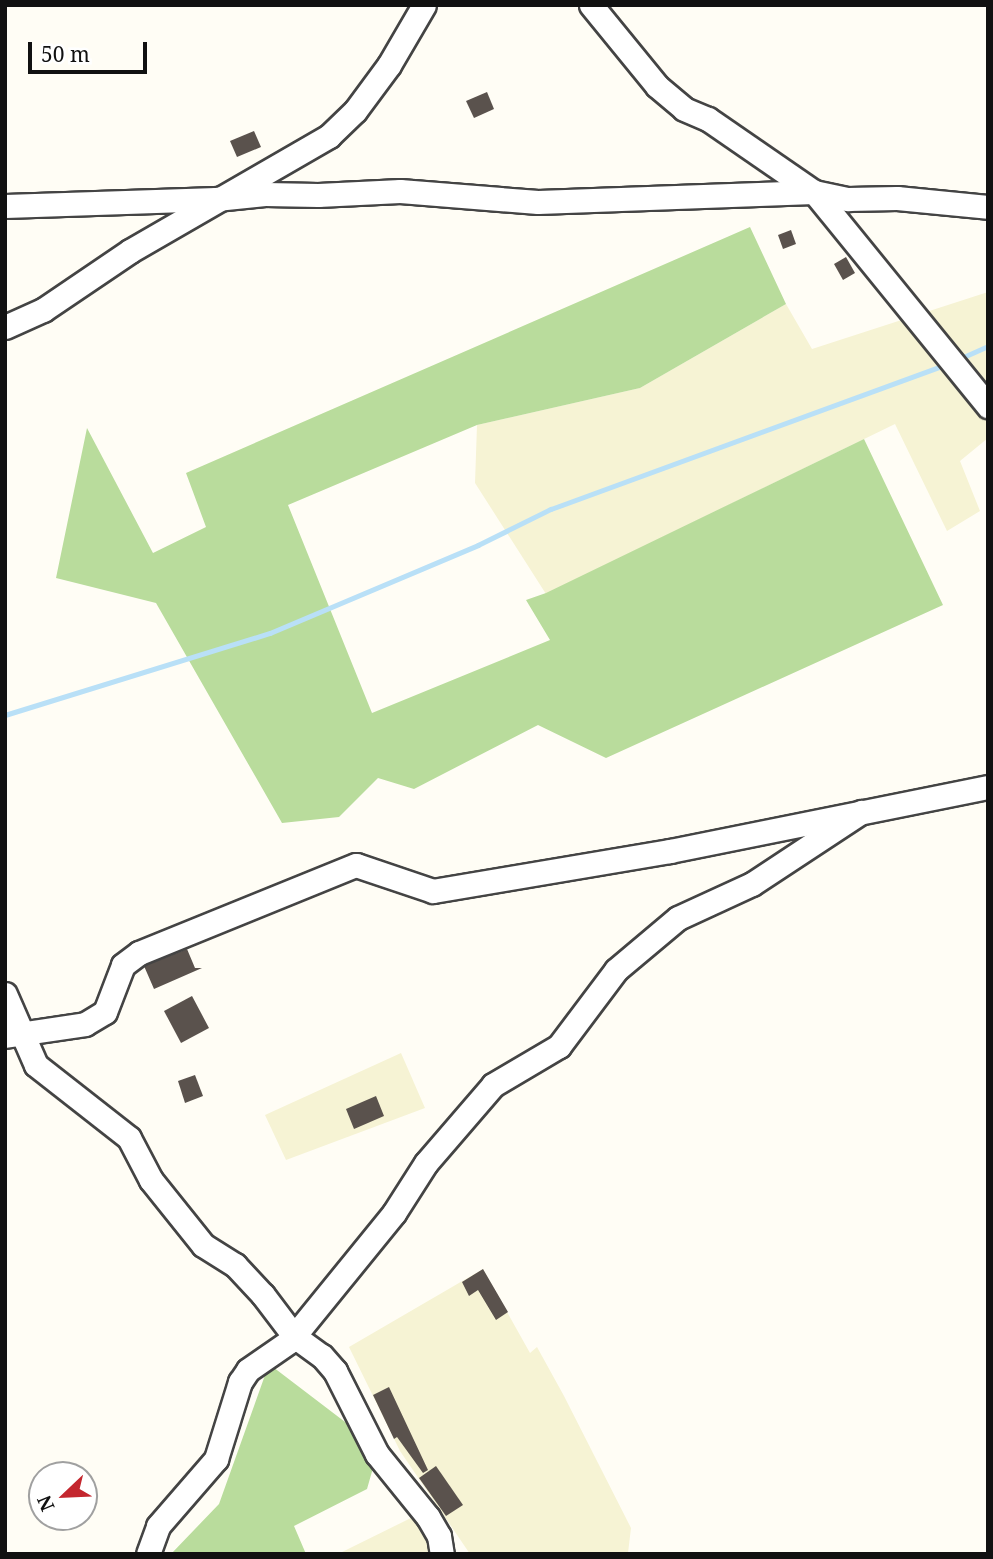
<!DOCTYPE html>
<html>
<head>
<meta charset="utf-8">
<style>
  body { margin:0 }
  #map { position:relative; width:993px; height:1559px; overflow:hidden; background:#fffdf5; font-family:"Noto Serif",serif }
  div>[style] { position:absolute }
  .farmland>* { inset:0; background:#f6f3d4 }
  .forest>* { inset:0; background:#b9dc9c }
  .stream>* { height:4.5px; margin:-2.25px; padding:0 2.25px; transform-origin:2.25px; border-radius:2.25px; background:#b9e0f7 }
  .building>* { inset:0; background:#5a524d }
  .roads { filter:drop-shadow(2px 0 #444) drop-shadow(-2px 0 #444) drop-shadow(0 2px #444) drop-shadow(0 -2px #444) }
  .minor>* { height:23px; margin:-11.5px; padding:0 11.5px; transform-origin:11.5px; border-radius:11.5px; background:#fff }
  span { translate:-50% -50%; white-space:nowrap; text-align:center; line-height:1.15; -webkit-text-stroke:7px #fff; paint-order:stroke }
  .frame { position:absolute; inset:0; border:7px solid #111; pointer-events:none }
  .north { position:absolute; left:28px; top:1461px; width:70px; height:70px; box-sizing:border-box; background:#fff; border:2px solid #a0a0a0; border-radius:50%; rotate:247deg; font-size:19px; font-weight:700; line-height:28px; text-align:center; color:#111 }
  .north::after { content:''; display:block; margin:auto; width:24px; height:32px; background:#c4262e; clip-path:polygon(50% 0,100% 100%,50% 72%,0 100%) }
  .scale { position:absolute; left:28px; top:42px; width:119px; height:32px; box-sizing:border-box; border:4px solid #111; border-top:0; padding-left:9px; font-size:21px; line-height:24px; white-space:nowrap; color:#111; -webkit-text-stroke:5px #fff; paint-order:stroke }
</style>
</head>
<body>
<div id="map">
  <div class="farmland">
    <div style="clip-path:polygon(988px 292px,988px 438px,960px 461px,980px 511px,947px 531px,895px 424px,546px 594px,475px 483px,477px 425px,640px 388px,786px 304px,812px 349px)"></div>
    <div style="clip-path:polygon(401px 1053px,425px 1108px,286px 1160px,265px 1115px)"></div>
    <div style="clip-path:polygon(483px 1269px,530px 1353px,537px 1347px,564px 1396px,631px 1528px,628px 1553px,470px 1554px,400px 1451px,349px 1347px)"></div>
    <div style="clip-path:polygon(417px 1515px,432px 1554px,338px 1554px)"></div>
  </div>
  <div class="forest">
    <div style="clip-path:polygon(750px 227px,786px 304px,640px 388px,477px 425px,288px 505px,372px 713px,550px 640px,526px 600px,546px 593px,864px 439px,943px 605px,606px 758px,538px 725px,414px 789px,378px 778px,339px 817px,282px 823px,156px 603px,56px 578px,87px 428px,153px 553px,206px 527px,186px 473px)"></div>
    <div style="clip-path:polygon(269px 1364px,370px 1441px,377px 1454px,367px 1489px,294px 1526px,306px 1554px,171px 1554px,219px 1504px)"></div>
  </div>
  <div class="stream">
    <div style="left:959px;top:359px;width:32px;rotate:-24deg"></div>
    <div style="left:5px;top:715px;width:277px;rotate:-17.2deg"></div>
    <div style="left:270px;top:633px;width:226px;rotate:-22.9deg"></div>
    <div style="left:478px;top:545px;width:81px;rotate:-26.3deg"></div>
    <div style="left:551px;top:509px;width:419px;rotate:-20.1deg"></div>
  </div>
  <div class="building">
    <div style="clip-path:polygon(487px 92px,494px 109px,474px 118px,466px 101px)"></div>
    <div style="clip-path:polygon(254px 131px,261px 147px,237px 157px,230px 141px)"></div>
    <div style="clip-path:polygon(791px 230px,796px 244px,783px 249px,778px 235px)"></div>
    <div style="clip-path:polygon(846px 257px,855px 273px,843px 280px,834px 264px)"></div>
    <div style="clip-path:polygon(187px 949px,195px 968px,202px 968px,154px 989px,144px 966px)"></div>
    <div style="clip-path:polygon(192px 996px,209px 1028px,181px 1043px,164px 1011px)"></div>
    <div style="clip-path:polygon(195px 1075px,203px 1096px,185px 1103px,178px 1081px)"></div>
    <div style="clip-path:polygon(376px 1096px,384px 1116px,354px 1129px,346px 1109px)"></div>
    <div style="clip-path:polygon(483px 1269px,508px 1312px,496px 1320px,478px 1290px,469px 1296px,462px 1282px)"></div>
    <div style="clip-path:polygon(389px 1387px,428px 1470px,423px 1473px,397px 1437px,394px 1439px,373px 1395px)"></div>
    <div style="clip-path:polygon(436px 1466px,463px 1505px,446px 1516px,419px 1478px)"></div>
  </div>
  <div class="roads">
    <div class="minor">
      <div style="left:591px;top:5px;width:104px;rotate:50.8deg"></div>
      <div style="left:657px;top:86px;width:35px;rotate:40deg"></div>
      <div style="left:684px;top:109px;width:26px;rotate:23deg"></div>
      <div style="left:708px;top:119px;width:129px;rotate:34.6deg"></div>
      <div style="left:814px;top:192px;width:276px;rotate:50.9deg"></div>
      <div style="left:5px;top:206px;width:211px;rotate:-1.9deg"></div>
      <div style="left:216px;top:199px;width:49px;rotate:-5.8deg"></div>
      <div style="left:265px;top:194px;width:53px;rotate:1.1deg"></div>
      <div style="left:318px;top:195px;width:82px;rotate:-2.8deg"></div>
      <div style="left:400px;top:191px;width:138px;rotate:4.6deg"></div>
      <div style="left:538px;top:202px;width:276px;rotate:-2.1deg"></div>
      <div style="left:814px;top:192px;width:35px;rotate:12deg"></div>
      <div style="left:848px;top:199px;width:49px;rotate:-1.2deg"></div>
      <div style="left:897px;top:198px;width:91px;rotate:5.6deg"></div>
      <div style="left:5px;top:327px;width:42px;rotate:-24.1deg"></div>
      <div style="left:43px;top:310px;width:105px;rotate:-34.1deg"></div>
      <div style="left:130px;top:251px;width:230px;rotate:-30deg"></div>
      <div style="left:329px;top:136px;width:36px;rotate:-44deg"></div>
      <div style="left:355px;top:111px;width:57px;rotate:-53.5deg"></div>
      <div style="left:389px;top:65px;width:69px;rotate:-59.7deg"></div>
      <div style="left:5px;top:994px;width:77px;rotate:66.4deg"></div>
      <div style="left:36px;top:1065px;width:118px;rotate:38.1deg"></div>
      <div style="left:129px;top:1138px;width:47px;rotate:62.4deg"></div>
      <div style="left:151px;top:1180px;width:83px;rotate:51.3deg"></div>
      <div style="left:203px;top:1245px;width:38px;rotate:32deg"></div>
      <div style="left:235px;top:1265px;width:41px;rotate:47deg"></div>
      <div style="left:263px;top:1295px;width:51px;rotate:52.9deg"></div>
      <div style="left:294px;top:1336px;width:34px;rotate:36deg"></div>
      <div style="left:322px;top:1356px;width:20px;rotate:49deg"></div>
      <div style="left:335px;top:1371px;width:93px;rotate:63.2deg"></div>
      <div style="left:377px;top:1454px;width:81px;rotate:51deg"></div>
      <div style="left:428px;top:1517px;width:22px;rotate:60deg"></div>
      <div style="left:439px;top:1536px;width:18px;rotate:81deg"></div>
      <div style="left:5px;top:1036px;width:81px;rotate:-8.5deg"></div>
      <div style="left:85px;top:1024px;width:23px;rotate:-31deg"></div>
      <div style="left:105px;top:1012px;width:50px;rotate:-69deg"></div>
      <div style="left:123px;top:965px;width:20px;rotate:-37deg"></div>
      <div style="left:139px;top:953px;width:234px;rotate:-22.1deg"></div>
      <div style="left:356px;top:865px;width:81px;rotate:18.7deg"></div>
      <div style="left:433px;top:891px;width:240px;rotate:-9.6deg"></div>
      <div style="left:670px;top:851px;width:324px;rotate:-11.4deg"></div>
      <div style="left:148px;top:1554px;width:30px;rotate:-70deg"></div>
      <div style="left:158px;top:1526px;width:89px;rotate:-49.1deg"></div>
      <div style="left:216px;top:1459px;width:81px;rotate:-72.7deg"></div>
      <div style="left:240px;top:1382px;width:14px;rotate:-56deg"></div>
      <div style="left:248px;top:1370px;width:51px;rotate:-34.6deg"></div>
      <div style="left:290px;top:1341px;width:165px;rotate:-50.9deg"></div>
      <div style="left:394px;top:1213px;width:59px;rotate:-57.4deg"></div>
      <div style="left:426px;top:1163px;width:103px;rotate:-49.3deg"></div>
      <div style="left:493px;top:1085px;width:77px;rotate:-30.6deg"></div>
      <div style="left:559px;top:1046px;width:95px;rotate:-53.1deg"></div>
      <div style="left:616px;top:970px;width:81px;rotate:-40deg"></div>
      <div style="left:678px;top:918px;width:81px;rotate:-24.7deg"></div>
      <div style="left:752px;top:884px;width:131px;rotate:-33.4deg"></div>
    </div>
  </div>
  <div class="frame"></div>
  <div class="north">N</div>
  <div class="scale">50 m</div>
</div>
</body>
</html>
